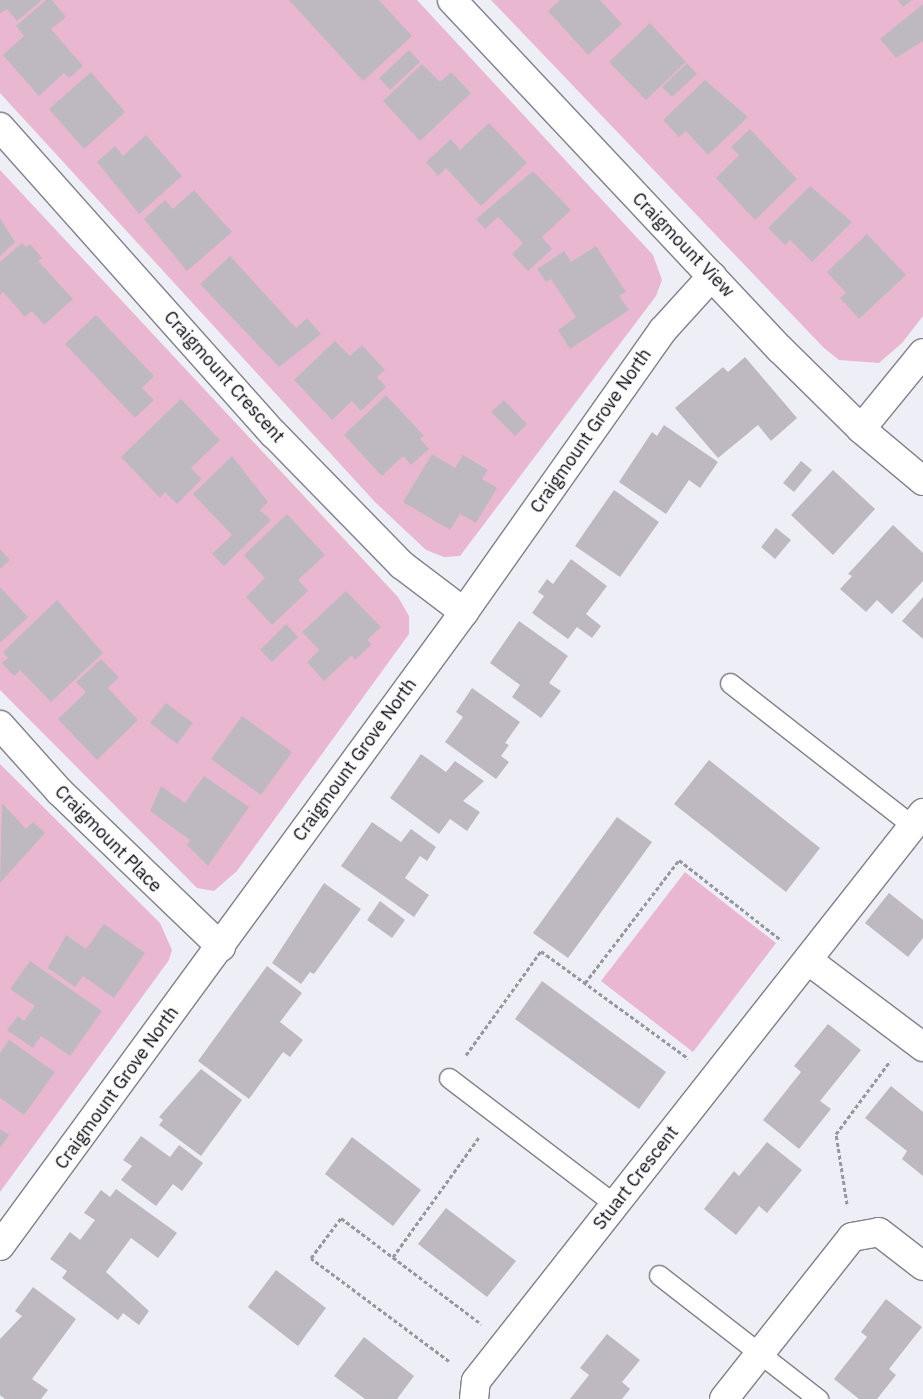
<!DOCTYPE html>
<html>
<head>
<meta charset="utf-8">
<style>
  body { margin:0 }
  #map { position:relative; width:923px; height:1399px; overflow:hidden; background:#eeeef7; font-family:"IBM Plex Sans",sans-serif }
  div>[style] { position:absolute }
  .green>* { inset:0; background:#eab7d1 }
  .building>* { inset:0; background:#beb9c0 }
  .path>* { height:3px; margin-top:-1.5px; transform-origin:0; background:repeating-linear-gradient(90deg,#97979e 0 4px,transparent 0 6.5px) }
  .roads { filter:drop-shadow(1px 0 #818189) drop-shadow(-1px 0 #818189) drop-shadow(0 1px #818189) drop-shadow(0 -1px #818189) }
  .lane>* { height:19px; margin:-9.5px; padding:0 9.5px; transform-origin:9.5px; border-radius:9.5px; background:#fff }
  .street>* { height:28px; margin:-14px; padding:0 14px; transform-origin:14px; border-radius:14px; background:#fff }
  span { translate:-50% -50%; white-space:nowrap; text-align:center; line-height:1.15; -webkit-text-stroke:4px #fcfcfe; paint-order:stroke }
  .street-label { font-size:18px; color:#0b0b0e }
</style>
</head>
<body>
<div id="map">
  <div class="green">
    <div style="clip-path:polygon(0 0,417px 0,653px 255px,662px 280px,656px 296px,460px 556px,444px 557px,426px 550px,375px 502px,0 93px)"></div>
    <div style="clip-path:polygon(491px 0,923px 0,923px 316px,902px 343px,879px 363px,839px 360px,824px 348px)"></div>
    <div style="clip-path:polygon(0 170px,398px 597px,409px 616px,409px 634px,237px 871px,214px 891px,197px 888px,0 690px)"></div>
    <div style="clip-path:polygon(0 764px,160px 923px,172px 950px,169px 960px,0 1192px)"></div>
    <div style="clip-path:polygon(685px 872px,776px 943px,693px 1052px,601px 981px)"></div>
  </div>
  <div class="building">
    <div style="clip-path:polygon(0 0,42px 0,17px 21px,7px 9px,0 14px)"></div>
    <div style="clip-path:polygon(46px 0,52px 0,66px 17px,51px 29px,83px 66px,69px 78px,64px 73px,39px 96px,3px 55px,24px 36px,16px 26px)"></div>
    <div style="clip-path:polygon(289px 0,379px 0,412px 36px,363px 81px)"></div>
    <div style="clip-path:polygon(560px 0,600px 0,622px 24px,588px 55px,548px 11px)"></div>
    <div style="clip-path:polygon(898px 0,912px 0,903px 7px)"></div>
    <div style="clip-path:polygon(923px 4px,923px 41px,896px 58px,880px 39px)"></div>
    <div style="clip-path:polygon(650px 23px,686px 62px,646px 100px,609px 62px)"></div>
    <div style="clip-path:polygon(409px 50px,420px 62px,390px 90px,379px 78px)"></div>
    <div style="clip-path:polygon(687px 63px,697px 74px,672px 97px,662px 87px)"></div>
    <div style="clip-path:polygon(422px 64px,440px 82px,451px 72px,471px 93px,420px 141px,383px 101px)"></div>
    <div style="clip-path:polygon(91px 72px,125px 112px,84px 149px,49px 109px)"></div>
    <div style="clip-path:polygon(705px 80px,748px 117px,708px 155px,686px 131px,679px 137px,663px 120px)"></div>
    <div style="clip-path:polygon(489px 123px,527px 163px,481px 206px,446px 168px,438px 176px,426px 162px,451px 139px,460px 150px)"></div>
    <div style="clip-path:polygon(750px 129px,797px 179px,755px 220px,716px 178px,739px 155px,731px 147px)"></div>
    <div style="clip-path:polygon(146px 135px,182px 176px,139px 214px,97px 162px,115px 146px,123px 156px)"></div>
    <div style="clip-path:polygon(533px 171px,571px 210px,542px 237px,552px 249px,528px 271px,512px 254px,523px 243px,498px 217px,485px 229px,476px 219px)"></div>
    <div style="clip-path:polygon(810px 186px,852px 222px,812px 262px,790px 240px,785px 245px,768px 228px)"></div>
    <div style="clip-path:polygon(194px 190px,232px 232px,187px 271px,144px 219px,165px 200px,173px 209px)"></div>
    <div style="clip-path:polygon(0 218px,15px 242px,0 256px)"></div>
    <div style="clip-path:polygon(867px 234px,906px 275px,859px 319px,840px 298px,846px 293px,827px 272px)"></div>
    <div style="clip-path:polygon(22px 243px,26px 247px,30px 244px,42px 258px,38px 261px,73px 299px,44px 325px,32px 311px,25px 317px,3px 292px,0 295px,0 262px)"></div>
    <div style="clip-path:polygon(596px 246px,626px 292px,619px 296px,629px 310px,570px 349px,558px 330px,576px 317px,551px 279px,546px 282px,537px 269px,564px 251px,571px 262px)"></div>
    <div style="clip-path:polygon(230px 256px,296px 328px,307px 318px,321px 334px,279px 367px,200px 284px)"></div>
    <div style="clip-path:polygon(96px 315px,154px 376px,142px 388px,154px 400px,135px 418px,65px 344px)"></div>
    <div style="clip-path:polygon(335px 341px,350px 356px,362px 345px,385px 370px,377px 377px,386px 387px,361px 411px,352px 401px,332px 420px,294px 380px)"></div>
    <div style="clip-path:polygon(745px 357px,797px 418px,771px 441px,758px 425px,718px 458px,675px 408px,723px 367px,728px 372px)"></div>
    <div style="clip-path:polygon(386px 395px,424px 436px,420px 439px,429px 449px,411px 465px,403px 456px,382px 476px,344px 435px)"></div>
    <div style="clip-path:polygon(181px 399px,220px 440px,191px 468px,202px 479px,177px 504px,165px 492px,160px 498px,121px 457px)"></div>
    <div style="clip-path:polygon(504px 400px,527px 424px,515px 436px,491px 412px)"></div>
    <div style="clip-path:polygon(664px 425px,718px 462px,700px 488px,689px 480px,666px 514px,619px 482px,652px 432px,657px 436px)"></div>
    <div style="clip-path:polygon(432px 454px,455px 468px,463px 455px,488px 470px,482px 479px,497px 488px,476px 523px,460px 514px,450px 530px,403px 502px)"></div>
    <div style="clip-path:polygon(232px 456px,268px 502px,260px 510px,271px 520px,224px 566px,212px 554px,232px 535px,193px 494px)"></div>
    <div style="clip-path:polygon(801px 461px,812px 470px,794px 492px,783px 483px)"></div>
    <div style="clip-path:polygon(833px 470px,875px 509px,833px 555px,791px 515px)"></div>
    <div style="clip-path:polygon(614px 490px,659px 522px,620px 577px,575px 546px)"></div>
    <div style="clip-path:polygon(287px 514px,325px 555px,298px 580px,308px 591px,272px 625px,246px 597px,265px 578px,244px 555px)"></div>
    <div style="clip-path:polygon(893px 525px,923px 553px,923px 581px,892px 614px,877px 600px,866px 612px,840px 589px,852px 576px,848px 574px)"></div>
    <div style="clip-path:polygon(776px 528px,791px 540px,775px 559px,761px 547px)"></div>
    <div style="clip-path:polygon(0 549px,10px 560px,0 569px)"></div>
    <div style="clip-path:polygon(571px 559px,607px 586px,586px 614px,601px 626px,592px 638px,577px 627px,568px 639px,532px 613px,544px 596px,538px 592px,547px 579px,553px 584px)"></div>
    <div style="clip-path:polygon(0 587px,28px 617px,0 643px)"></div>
    <div style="clip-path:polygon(346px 591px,381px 627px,367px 640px,372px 644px,355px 660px,352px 655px,324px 681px,307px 662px,319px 650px,302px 632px)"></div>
    <div style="clip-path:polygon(923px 597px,923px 639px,902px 621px)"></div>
    <div style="clip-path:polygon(57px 600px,103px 653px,51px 702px,20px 670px,14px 676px,2px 663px,8px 658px,3px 652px)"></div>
    <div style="clip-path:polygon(519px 621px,568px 656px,549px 683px,561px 691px,541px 718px,512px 697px,520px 685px,490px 663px)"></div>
    <div style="clip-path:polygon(286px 624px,298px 637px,272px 662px,260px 650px)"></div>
    <div style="clip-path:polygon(101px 659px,119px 677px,108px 688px,138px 720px,97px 760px,58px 719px,86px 692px,76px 682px)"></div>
    <div style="clip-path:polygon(472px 688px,520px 722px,505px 743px,509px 745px,501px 756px,509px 762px,496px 779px,445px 742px,463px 717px,456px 712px)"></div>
    <div style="clip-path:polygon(166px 703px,193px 723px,177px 744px,150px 723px)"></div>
    <div style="clip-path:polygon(242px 716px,292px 752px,261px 795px,211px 759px)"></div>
    <div style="clip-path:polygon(421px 754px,446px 772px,455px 761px,484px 781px,463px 801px,480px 812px,467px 831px,450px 819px,439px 834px,390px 798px)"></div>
    <div style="clip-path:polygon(709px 760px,820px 848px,786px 892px,674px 804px)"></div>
    <div style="clip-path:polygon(204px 776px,249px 807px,208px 866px,187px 845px,190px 840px,150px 811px,161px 786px,185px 803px)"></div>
    <div style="clip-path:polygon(2px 803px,26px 829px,33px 822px,45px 833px,0 883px)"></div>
    <div style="clip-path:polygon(617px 817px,652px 842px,568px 958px,533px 933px)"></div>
    <div style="clip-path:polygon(372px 822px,401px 842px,411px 829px,436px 847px,427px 861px,420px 856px,405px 878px,429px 895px,414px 917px,341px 866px)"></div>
    <div style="clip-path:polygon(324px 883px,361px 909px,314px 974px,310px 972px,301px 984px,272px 963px)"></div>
    <div style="clip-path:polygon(889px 893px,923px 920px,923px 938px,908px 957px,865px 923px)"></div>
    <div style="clip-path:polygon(380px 901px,405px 920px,392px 938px,367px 920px)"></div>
    <div style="clip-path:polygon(104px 924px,145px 953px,114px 998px,83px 976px,75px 987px,48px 968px,66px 935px,86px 949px)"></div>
    <div style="clip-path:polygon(30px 961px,102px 1011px,70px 1056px,41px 1036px,33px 1048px,7px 1030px,18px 1016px,24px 1021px,35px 1006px,10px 989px)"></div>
    <div style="clip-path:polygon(267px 966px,302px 993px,280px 1022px,303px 1040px,290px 1057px,283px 1052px,249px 1099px,198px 1061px)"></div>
    <div style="clip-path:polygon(542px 981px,666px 1072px,639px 1109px,515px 1019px)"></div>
    <div style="clip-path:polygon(828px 1024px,861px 1050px,820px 1101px,831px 1109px,799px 1149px,763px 1120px,801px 1072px,794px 1066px)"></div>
    <div style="clip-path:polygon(9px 1040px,55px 1072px,24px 1115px,0 1098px,0 1053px)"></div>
    <div style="clip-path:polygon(201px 1069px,242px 1100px,201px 1156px,159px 1125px,163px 1120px,159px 1117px)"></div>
    <div style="clip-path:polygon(891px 1086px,923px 1112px,923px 1176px,902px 1159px,907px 1151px,865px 1118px)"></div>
    <div style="clip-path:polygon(0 1129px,9px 1135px,0 1148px)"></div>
    <div style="clip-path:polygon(141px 1136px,170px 1157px,179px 1145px,203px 1163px,182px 1191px,173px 1184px,156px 1206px,121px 1180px,132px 1166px,123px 1160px)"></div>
    <div style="clip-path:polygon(352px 1137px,421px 1190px,393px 1226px,325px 1174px)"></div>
    <div style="clip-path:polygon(767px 1142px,802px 1170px,767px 1213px,759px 1206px,736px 1235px,704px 1209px,734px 1171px,739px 1176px)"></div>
    <div style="clip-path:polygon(116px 1189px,177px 1233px,158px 1258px,131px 1238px,106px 1272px,149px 1311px,139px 1325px,123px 1313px,118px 1320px,62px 1278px,67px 1271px,50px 1259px,70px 1232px,80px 1240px,95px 1220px,84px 1213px,101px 1190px,110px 1197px)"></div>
    <div style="clip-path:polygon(446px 1208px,516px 1261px,487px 1297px,418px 1244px)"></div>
    <div style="clip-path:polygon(276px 1270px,326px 1308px,298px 1346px,248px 1307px)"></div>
    <div style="clip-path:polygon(33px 1287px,76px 1319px,32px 1379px,48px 1390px,41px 1399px,5px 1399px,0 1395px,0 1339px,22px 1316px,15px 1311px)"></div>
    <div style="clip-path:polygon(886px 1299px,922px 1327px,889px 1369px,896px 1375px,877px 1399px,859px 1399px,834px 1379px,867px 1337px,861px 1332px)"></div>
    <div style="clip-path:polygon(607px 1334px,640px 1360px,622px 1382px,630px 1389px,622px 1399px,570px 1399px,589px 1375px,580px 1368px)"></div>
    <div style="clip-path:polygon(364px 1337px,414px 1376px,397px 1399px,365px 1399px,334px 1376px)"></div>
  </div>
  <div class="path">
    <div style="left:585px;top:983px;width:155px;rotate:-52.6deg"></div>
    <div style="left:679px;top:860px;width:130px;rotate:38.1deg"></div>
    <div style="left:466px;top:1055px;width:128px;rotate:-54.2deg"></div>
    <div style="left:541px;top:951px;width:182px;rotate:36.1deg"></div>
    <div style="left:847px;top:1204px;width:71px;rotate:-98.9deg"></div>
    <div style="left:836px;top:1134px;width:91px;rotate:-53.5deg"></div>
    <div style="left:393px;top:1257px;width:149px;rotate:-54.3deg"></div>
    <div style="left:449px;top:1361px;width:172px;rotate:-143.3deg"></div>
    <div style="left:311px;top:1258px;width:50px;rotate:-53.1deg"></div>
    <div style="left:341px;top:1218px;width:176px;rotate:37.1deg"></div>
  </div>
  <div class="roads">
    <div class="lane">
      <div style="left:730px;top:683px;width:232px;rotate:38deg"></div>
      <div style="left:449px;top:1078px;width:210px;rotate:37.3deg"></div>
      <div style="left:659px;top:1275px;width:202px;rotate:37.9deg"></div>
    </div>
    <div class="street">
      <div style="left:452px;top:0;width:479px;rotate:46.8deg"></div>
      <div style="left:780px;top:349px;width:114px;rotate:44.6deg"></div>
      <div style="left:861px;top:429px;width:81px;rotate:40deg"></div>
      <div style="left:0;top:127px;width:411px;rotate:48.3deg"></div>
      <div style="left:274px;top:434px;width:183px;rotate:45.7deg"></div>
      <div style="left:402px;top:565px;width:78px;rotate:37.2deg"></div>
      <div style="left:861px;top:429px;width:98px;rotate:-50.8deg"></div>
      <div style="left:0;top:725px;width:89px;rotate:48.2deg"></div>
      <div style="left:59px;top:791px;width:225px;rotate:43.9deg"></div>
      <div style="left:809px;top:961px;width:143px;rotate:37deg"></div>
      <div style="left:0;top:1246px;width:786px;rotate:-53.8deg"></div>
      <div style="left:464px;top:612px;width:345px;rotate:-54.8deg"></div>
      <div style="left:663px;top:330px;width:73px;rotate:-47.8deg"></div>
      <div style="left:474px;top:1399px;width:18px;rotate:-84deg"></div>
      <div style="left:476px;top:1381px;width:723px;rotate:-51.8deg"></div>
      <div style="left:724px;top:1399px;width:206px;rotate:-51.7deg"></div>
      <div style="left:852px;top:1237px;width:27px;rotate:-10deg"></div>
      <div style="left:879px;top:1232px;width:56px;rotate:37.7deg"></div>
    </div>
  </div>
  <div class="street-label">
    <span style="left:683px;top:245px;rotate:46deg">Craigmount View</span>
    <span style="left:224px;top:377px;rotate:48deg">Craigmount Crescent</span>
    <span style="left:591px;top:431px;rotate:-55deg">Craigmount Grove North</span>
    <span style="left:355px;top:760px;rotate:-54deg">Craigmount Grove North</span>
    <span style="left:108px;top:839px;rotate:45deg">Craigmount Place</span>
    <span style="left:117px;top:1088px;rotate:-54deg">Craigmount Grove North</span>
    <span style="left:636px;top:1178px;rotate:-52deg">Stuart Crescent</span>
  </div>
</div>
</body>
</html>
